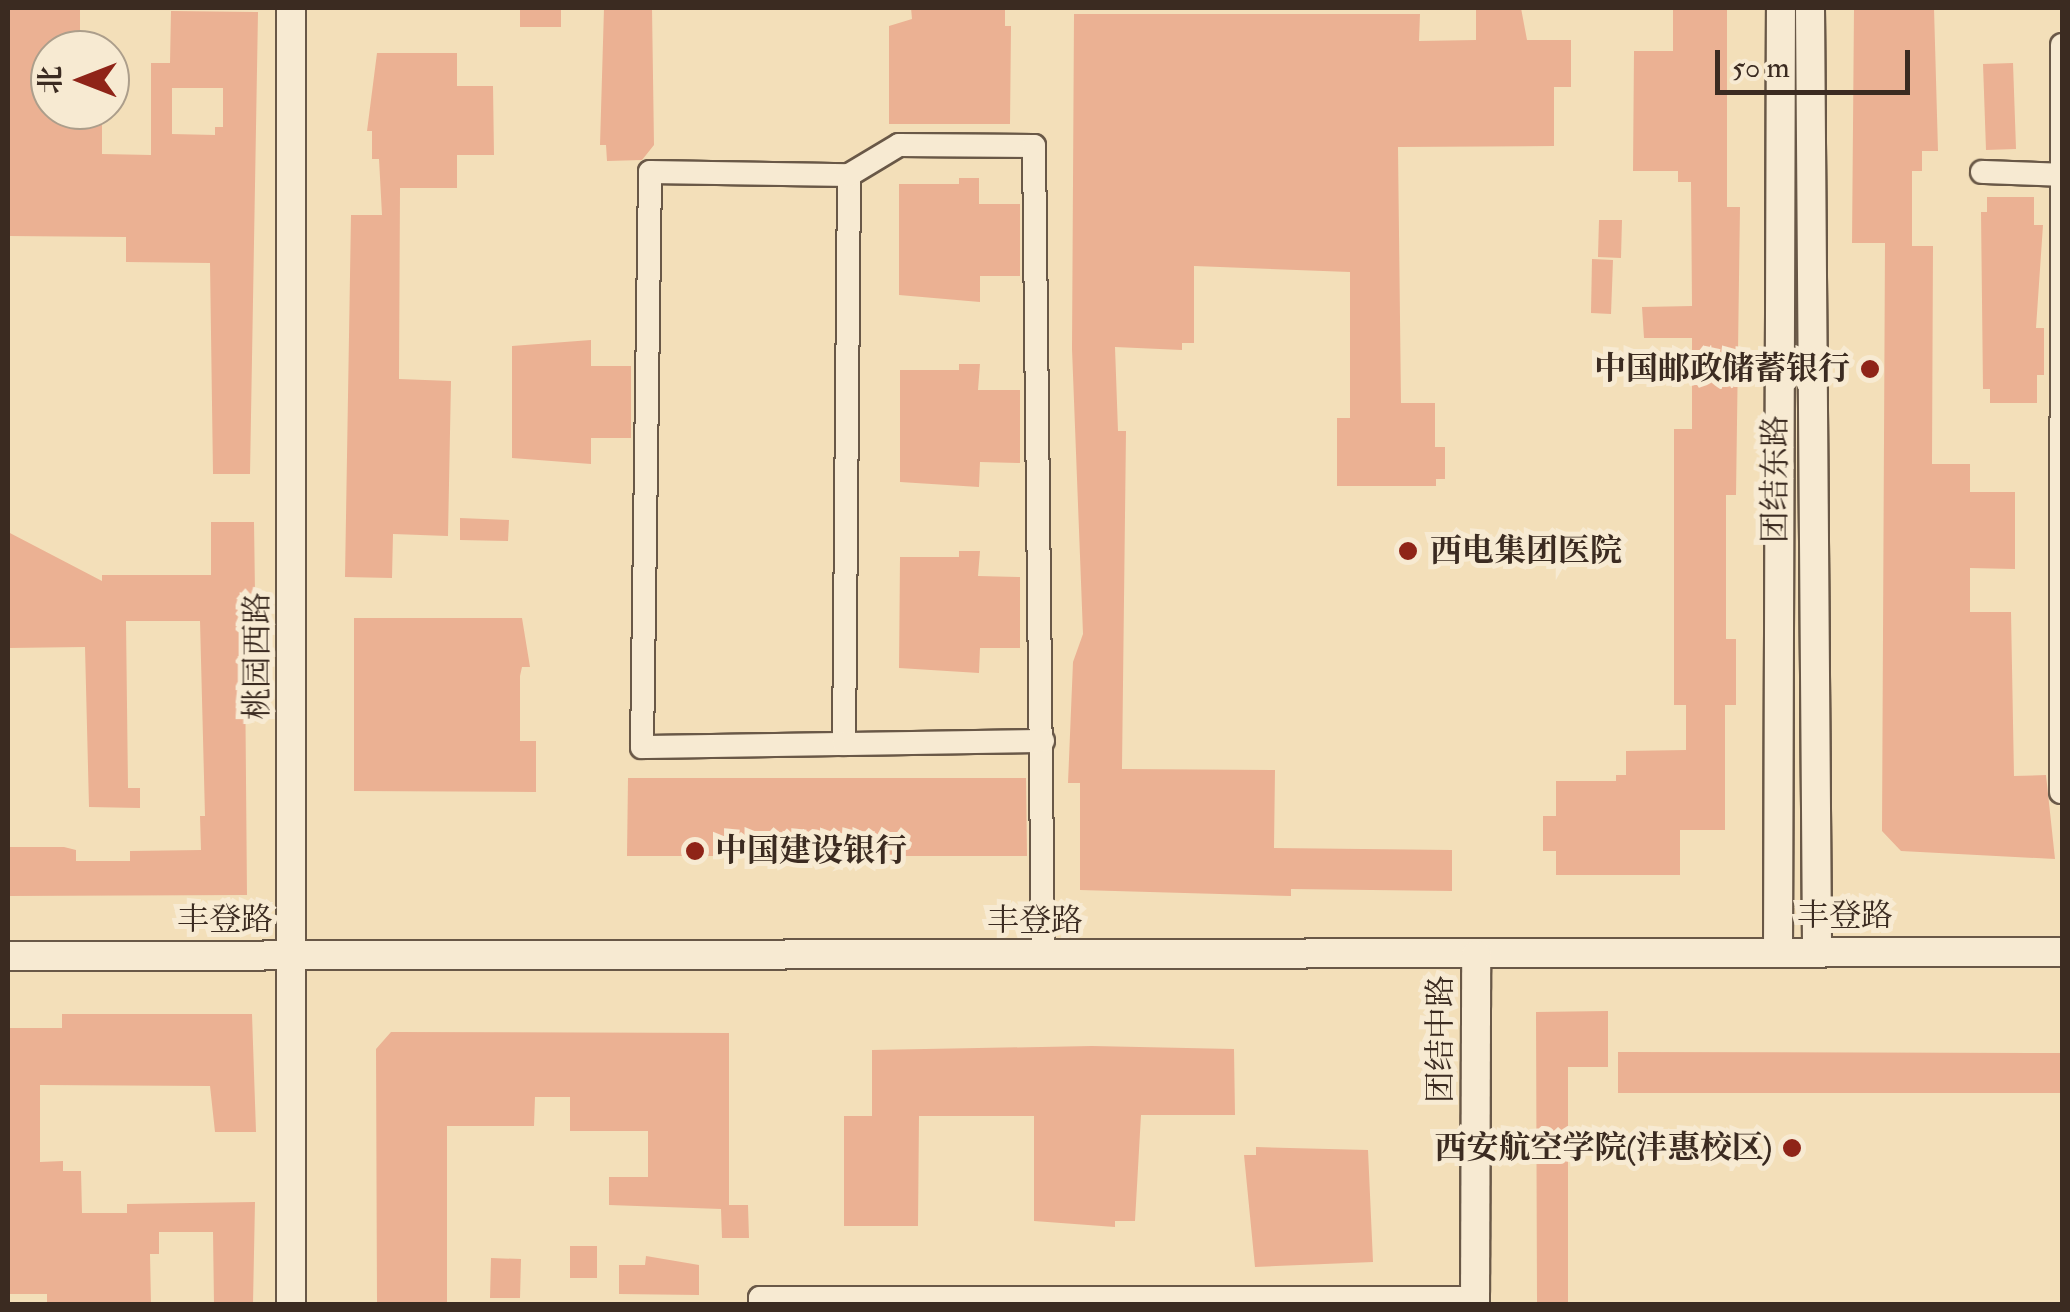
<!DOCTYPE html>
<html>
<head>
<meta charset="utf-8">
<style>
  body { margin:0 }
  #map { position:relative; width:2070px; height:1312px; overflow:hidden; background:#f3dfb9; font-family:"IM FELL Double Pica","Noto Serif SC",serif }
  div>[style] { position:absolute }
  .building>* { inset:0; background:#ebb193 }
  .roads { filter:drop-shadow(2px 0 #695847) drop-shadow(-2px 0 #695847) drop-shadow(0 2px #695847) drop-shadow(0 -2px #695847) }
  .minor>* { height:22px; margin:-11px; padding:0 11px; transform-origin:11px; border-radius:11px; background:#f7ead2 }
  .tertiary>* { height:28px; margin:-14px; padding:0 14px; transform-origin:14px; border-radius:14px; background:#f7ead2 }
  .dots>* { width:28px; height:28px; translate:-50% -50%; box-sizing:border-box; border:5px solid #f7ead2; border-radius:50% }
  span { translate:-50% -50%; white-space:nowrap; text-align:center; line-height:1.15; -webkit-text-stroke:10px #f7ead2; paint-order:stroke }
  .poi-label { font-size:32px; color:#3b2b21; font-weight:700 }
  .right { translate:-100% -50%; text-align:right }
  .left { translate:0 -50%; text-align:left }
  .street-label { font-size:32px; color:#3b2b21 }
  .frame { position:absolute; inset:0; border:10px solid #3b2b21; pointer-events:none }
  .north { position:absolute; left:30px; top:30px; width:100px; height:100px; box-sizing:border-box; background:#f7ead2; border:2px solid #ac9e8b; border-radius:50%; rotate:270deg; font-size:28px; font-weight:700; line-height:40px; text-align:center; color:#3b2b21 }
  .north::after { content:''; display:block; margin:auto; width:35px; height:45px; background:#8f2418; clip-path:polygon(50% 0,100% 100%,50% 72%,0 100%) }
  .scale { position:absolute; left:1715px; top:50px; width:195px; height:45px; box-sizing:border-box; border:5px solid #3b2b21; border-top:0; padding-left:12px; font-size:30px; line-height:35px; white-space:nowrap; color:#3b2b21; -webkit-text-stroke:8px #f7ead2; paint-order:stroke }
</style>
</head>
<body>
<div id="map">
  <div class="building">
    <div style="clip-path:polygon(evenodd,8px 8px,80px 8px,80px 50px,50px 50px,50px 110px,102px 110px,102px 154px,151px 155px,151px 63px,170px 63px,171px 11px,258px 12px,250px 474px,213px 474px,210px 263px,126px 262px,126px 237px,8px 236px,8px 8px,172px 88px,223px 88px,223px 127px,215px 127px,215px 135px,172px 134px,172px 88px)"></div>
    <div style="clip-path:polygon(520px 8px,561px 8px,561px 27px,520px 27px)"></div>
    <div style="clip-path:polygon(604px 8px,652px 8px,654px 145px,642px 160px,607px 161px,606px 145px,600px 145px)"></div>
    <div style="clip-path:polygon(911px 8px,1005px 8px,1005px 26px,1011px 26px,1010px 124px,889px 124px,889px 26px,912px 19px)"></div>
    <div style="clip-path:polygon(1476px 8px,1521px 8px,1527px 40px,1571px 40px,1571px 87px,1554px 87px,1554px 146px,1398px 147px,1401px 403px,1435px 403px,1435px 447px,1445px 447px,1445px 479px,1436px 479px,1436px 486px,1337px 486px,1337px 418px,1350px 418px,1350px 272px,1194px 266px,1194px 343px,1182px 343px,1182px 350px,1115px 347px,1118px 431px,1126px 431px,1122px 769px,1275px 770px,1274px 848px,1452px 850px,1452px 891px,1291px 889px,1291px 896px,1080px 890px,1080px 783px,1068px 783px,1073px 662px,1083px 634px,1072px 349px,1074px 14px,1420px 14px,1419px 41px,1476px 40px)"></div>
    <div style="clip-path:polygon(1673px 8px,1727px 8px,1727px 207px,1740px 207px,1736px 495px,1726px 495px,1726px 639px,1736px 639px,1736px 705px,1725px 705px,1725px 830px,1680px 830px,1680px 875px,1556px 875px,1556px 851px,1543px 851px,1543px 816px,1556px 816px,1556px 781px,1616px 781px,1616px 775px,1626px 775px,1626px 751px,1686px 750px,1686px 705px,1674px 705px,1674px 429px,1692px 429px,1692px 338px,1644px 338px,1642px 307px,1692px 306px,1691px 182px,1678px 182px,1678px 171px,1633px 171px,1634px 51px,1673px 51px)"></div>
    <div style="clip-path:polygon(1854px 8px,1934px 8px,1938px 151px,1922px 151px,1922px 171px,1912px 171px,1912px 246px,1933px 246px,1932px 464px,1970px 464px,1970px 492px,2015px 492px,2015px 569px,1970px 568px,1970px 612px,2011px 612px,2014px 776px,2046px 775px,2055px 859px,1901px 851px,1882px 831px,1885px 243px,1852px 243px)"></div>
    <div style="clip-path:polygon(377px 53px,457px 53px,457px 86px,493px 86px,494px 155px,457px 155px,457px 188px,400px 188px,399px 379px,451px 381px,448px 536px,393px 534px,392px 578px,345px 577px,351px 215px,382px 215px,379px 159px,372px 159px,372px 131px,367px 131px)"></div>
    <div style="clip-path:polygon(2013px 63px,2016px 149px,1986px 150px,1983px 64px)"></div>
    <div style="clip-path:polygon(959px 178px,979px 178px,979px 204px,1020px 204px,1020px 276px,980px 276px,980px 302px,899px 295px,899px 184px,959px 184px)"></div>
    <div style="clip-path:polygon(1987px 197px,2034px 197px,2034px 225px,2043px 225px,2036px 328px,2044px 328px,2044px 375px,2037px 375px,2037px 403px,1990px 403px,1990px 389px,1983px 389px,1981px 212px,1987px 212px)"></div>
    <div style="clip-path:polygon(1599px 220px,1622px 220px,1621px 258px,1598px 257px)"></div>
    <div style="clip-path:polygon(1592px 259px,1613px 260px,1611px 314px,1591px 313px)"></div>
    <div style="clip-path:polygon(591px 340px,591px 366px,631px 366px,631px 438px,591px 438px,591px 464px,512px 458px,512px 346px)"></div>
    <div style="clip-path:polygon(959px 364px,980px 364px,978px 390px,1020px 390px,1020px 463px,980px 462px,979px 487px,900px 482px,900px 370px,959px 370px)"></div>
    <div style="clip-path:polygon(460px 518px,509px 520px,508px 541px,460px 540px)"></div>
    <div style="clip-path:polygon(211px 522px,254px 522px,256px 665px,245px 664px,247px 895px,8px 896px,8px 847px,64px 847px,76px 850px,76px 861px,130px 861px,130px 851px,201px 850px,200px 816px,205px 816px,200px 621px,126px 621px,128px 788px,140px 788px,140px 808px,89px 807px,85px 647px,8px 648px,8px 532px,102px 581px,102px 575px,211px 575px)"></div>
    <div style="clip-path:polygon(959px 551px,980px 551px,978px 576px,1020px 577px,1020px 648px,980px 648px,979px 673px,899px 668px,900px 557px,959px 557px)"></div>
    <div style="clip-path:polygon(354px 618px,522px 618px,530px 667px,522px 667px,520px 676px,520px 741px,536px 741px,536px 792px,354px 791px)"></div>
    <div style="clip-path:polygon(628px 778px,1026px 778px,1027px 856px,627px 856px)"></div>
    <div style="clip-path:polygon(1608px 1011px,1608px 1067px,1568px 1067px,1568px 1304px,1537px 1304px,1536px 1012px)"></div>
    <div style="clip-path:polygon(62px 1014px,252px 1014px,256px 1132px,215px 1132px,210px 1086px,40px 1085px,40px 1162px,63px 1161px,63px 1171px,81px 1171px,82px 1213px,127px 1213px,127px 1204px,255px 1202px,253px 1304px,214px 1304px,213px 1232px,159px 1232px,159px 1254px,150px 1254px,151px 1304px,47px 1304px,47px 1294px,8px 1294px,8px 1028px,62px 1028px)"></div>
    <div style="clip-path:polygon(391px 1032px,729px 1033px,729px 1205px,748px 1205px,749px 1238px,722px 1238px,721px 1209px,609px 1205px,609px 1177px,648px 1177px,648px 1131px,570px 1131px,570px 1097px,535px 1097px,534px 1126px,447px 1126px,447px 1304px,377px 1304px,376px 1049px)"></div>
    <div style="clip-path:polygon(1092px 1046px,1234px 1049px,1235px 1115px,1141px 1115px,1135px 1221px,1115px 1221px,1115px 1227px,1034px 1221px,1034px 1116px,919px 1116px,918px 1226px,844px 1226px,844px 1116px,872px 1116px,872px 1050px)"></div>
    <div style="clip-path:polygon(1618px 1052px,2062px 1053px,2062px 1093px,1618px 1093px)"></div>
    <div style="clip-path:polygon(1256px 1147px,1368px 1150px,1373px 1262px,1255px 1267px,1244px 1155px,1256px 1155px)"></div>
    <div style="clip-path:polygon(570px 1246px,597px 1246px,597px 1278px,570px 1278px)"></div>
    <div style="clip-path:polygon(646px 1256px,699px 1265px,699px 1295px,619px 1294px,619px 1265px,645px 1265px)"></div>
    <div style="clip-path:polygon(491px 1258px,521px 1259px,520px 1298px,490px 1298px)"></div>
  </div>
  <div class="roads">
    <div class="minor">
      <div style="left:1982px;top:172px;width:80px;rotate:2.1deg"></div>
      <div style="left:849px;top:175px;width:569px;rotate:90.5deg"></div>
      <div style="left:844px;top:744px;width:202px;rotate:179.1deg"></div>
      <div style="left:642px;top:747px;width:575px;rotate:-89.2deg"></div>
      <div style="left:650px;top:172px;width:199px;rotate:0.9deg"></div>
      <div style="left:849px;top:175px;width:58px;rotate:-31deg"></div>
      <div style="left:899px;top:145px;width:135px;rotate:0.4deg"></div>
      <div style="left:1034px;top:146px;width:810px;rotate:89.36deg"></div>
      <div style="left:844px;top:744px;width:199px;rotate:-0.9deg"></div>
      <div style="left:2061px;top:792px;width:747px;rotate:-89.92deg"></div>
      <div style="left:760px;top:1304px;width:6px;rotate:-90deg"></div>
      <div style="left:760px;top:1298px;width:715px"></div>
    </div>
    <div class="tertiary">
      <div style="left:1810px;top:8px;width:942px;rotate:89.57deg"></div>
      <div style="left:1778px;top:951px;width:943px;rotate:-89.82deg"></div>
      <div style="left:8px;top:956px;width:2054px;rotate:-0.11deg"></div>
      <div style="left:291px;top:1304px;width:1296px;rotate:-90deg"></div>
      <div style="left:1475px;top:1304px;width:349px;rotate:-89.8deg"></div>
    </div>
  </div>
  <div class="dots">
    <div style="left:1870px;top:369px;background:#8f2418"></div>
    <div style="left:1408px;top:551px;background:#8f2418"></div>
    <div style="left:695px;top:851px;background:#8f2418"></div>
    <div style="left:1792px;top:1148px;background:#8f2418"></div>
  </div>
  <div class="poi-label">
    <span class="right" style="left:1850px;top:369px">中国邮政储蓄银行</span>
    <span class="left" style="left:1430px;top:551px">西电集团医院</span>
    <span class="left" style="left:715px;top:851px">中国建设银行</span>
    <span class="right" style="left:1772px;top:1148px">西安航空学院(沣惠校区)</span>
  </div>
  <div class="street-label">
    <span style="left:1776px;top:479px;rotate:-90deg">团结东路</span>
    <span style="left:258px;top:656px;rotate:-90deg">桃园西路</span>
    <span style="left:1845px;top:916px">丰登路</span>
    <span style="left:225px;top:920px">丰登路</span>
    <span style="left:1035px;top:921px">丰登路</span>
    <span style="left:1441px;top:1039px;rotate:-90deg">团结中路</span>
  </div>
  <div class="frame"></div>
  <div class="north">北</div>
  <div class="scale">50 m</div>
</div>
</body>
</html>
